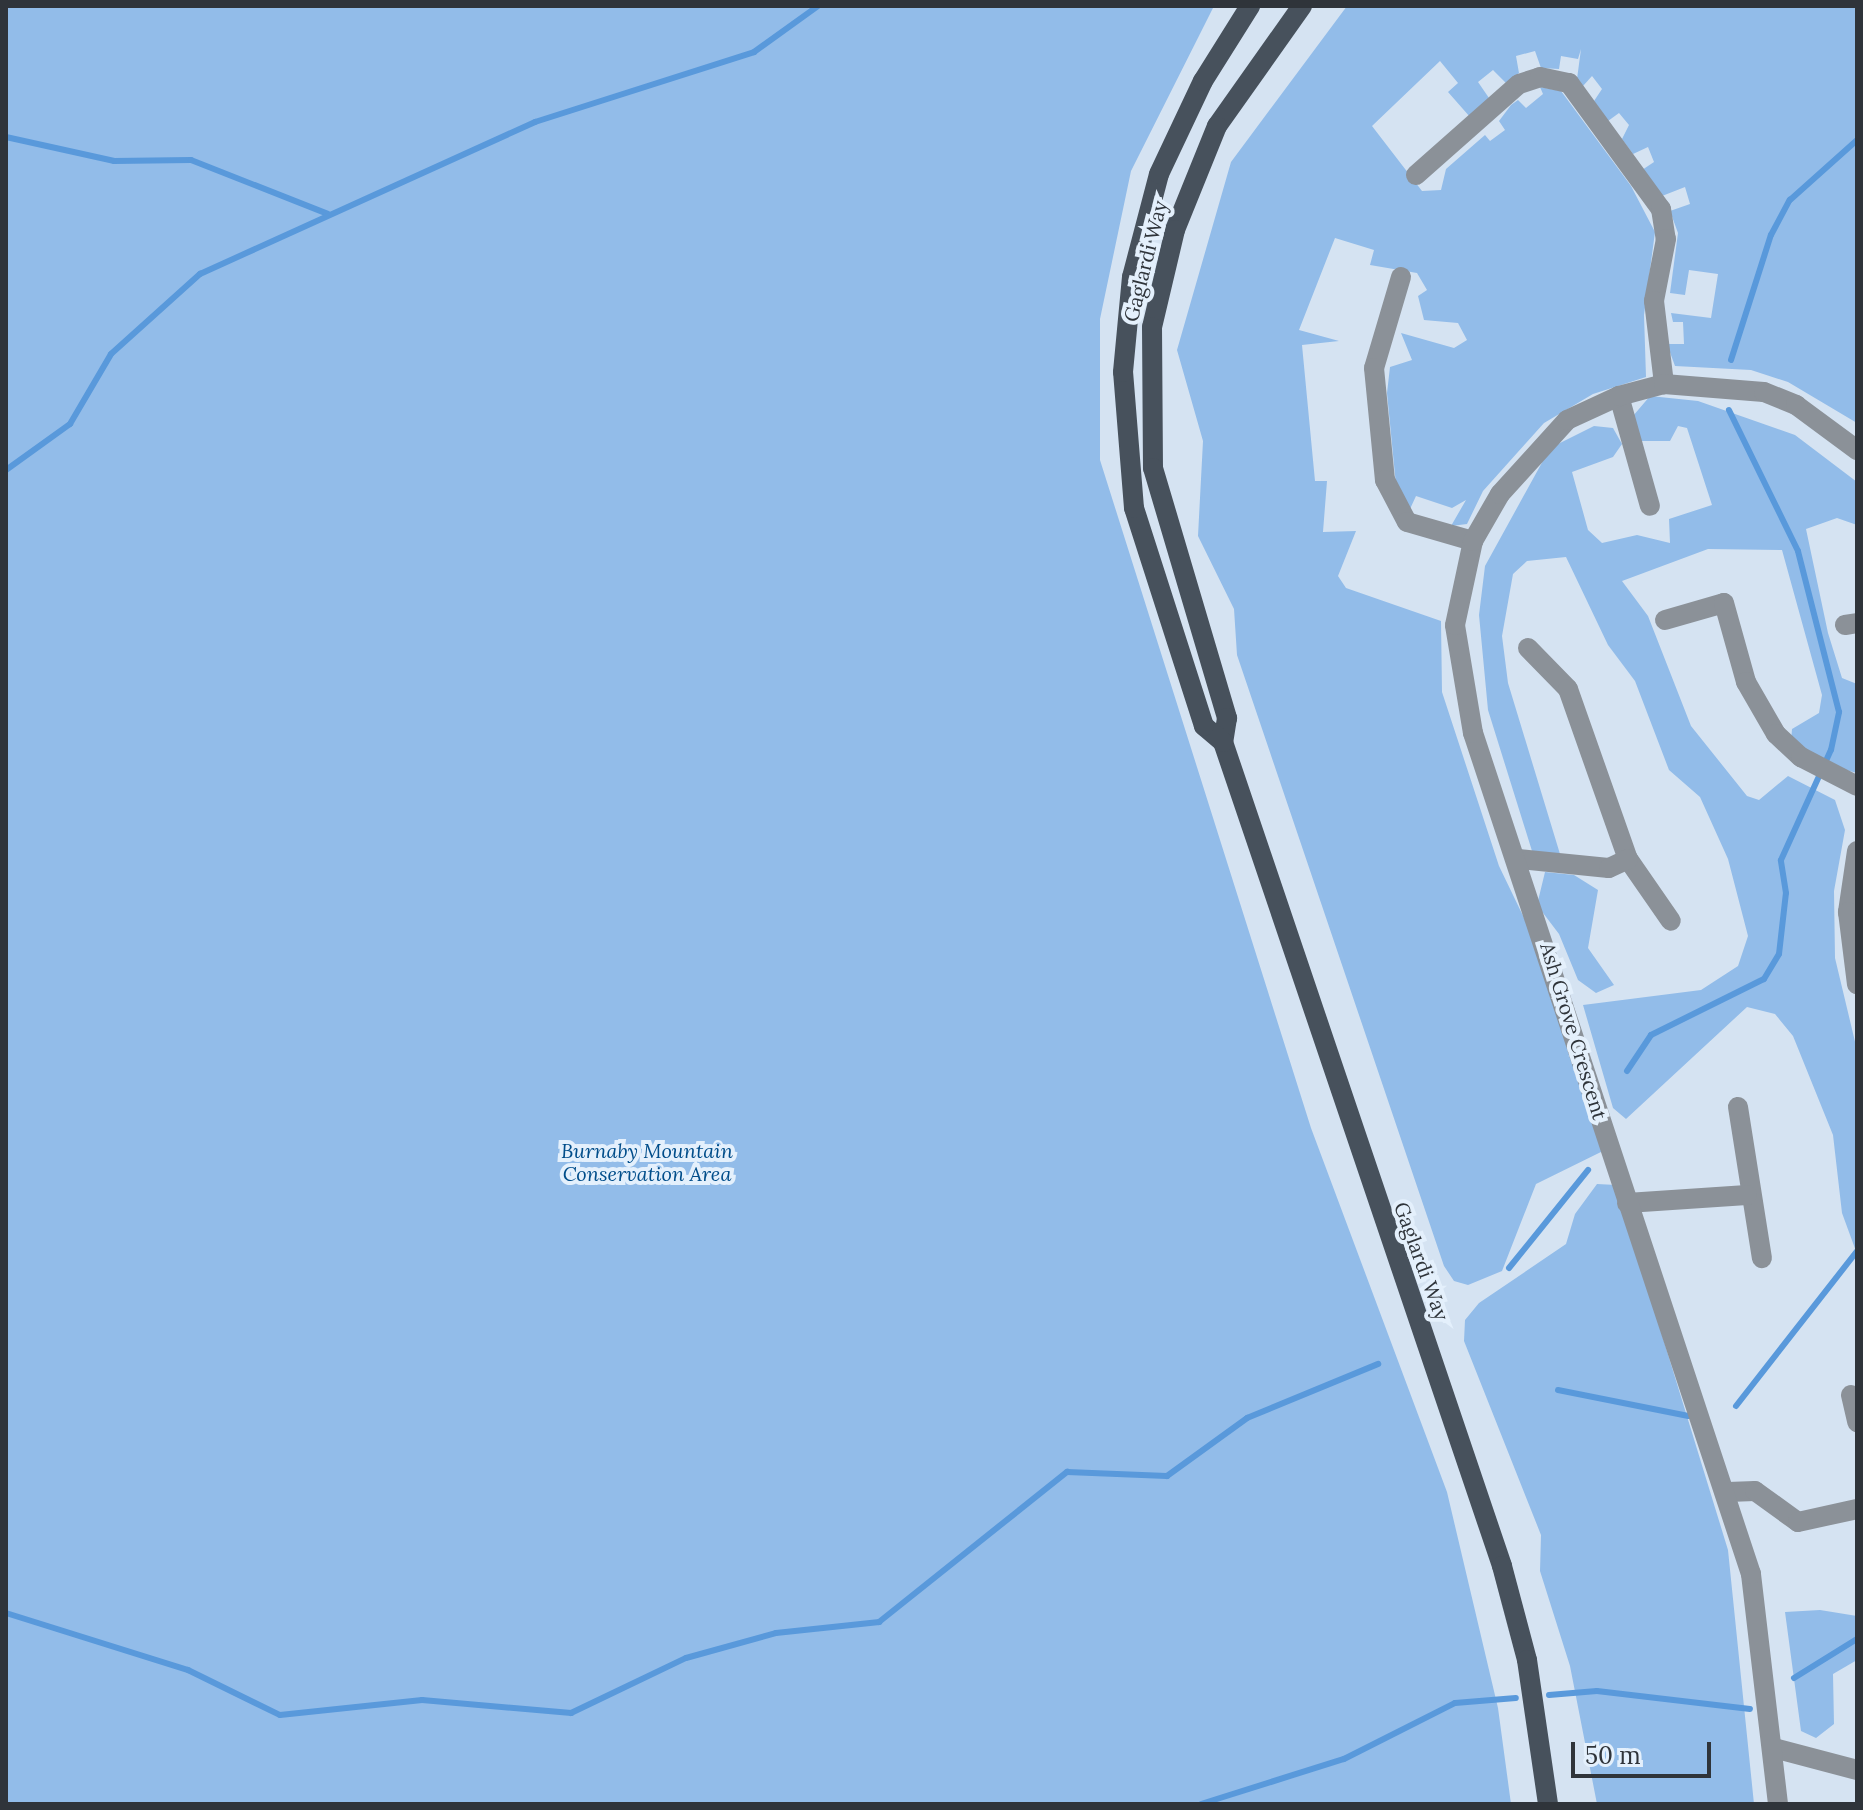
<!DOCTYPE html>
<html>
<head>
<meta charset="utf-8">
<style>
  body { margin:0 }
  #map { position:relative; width:1863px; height:1810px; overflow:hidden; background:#d5e3f2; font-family:Lora,serif }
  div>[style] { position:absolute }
  .green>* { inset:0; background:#92bce9 }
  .stream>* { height:6px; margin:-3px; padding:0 3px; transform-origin:3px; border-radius:3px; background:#5999db }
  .minor>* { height:20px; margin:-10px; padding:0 10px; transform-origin:10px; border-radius:10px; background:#8b9198 }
  .major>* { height:20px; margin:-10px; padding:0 10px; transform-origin:10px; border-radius:10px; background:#47515c }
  span { translate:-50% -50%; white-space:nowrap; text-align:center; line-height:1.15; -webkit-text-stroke:8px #e4f0fc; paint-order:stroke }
  .street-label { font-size:20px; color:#2f343a }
  .park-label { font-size:20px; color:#004d8a; font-style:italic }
  .frame { position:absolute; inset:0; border:8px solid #2f343a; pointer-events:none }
  .scale { position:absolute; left:1571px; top:1742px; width:140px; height:36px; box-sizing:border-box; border:4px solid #2f343a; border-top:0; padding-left:10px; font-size:24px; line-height:28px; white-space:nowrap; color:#2f343a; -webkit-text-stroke:6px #e4f0fc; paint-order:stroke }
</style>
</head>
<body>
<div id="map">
  <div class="green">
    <div style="clip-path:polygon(6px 6px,1214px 6px,1131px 171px,1100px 319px,1100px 460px,1311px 1128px,1447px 1492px,1498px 1708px,1511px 1804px,6px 1804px)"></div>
    <div style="clip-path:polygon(1347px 6px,1857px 6px,1857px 423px,1788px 382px,1751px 370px,1675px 366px,1667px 344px,1684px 344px,1683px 322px,1673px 322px,1671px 313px,1711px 318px,1718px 274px,1689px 270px,1685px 295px,1670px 293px,1678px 233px,1670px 211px,1690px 204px,1685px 187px,1662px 196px,1642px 170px,1654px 162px,1648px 147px,1633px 154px,1622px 139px,1629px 125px,1619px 113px,1608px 121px,1594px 101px,1602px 89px,1592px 76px,1583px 86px,1577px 79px,1581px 49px,1578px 59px,1561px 56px,1559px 69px,1541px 68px,1535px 51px,1516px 56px,1519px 73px,1506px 83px,1493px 70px,1478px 82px,1489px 98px,1470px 117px,1448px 92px,1458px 83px,1440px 61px,1372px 126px,1422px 191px,1441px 190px,1446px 169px,1485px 135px,1490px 141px,1505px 130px,1499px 121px,1511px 105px,1518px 100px,1526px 108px,1543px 94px,1540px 87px,1561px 91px,1631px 186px,1655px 232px,1644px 315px,1646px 377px,1593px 394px,1544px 423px,1483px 491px,1467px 524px,1451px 526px,1466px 500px,1452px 508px,1416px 496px,1410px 509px,1397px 495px,1387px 393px,1390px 367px,1412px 360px,1401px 333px,1454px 348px,1467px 340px,1458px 323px,1424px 320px,1418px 296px,1427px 290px,1417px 273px,1370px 265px,1374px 250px,1335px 238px,1299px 330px,1339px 341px,1302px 345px,1315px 481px,1327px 481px,1323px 532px,1356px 531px,1338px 576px,1346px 588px,1441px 621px,1442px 692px,1499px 866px,1566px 1005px,1605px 1150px,1536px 1184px,1502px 1271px,1468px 1285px,1454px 1281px,1444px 1266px,1237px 655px,1234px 609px,1198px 536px,1203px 441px,1177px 350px,1231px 162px)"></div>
    <div style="clip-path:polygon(1650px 396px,1698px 401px,1795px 435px,1857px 482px,1857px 525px,1837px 518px,1806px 529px,1828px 633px,1842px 678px,1857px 684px,1857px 773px,1790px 755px,1792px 729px,1819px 713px,1822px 695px,1782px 550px,1708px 549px,1622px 581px,1648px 616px,1691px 726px,1747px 796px,1759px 800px,1788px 776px,1835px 800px,1845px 830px,1834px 891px,1835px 958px,1857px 1050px,1857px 1254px,1842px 1213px,1833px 1135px,1793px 1036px,1775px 1014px,1747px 1007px,1626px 1119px,1613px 1108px,1583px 1005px,1701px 990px,1738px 966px,1748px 936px,1728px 859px,1700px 797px,1669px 770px,1635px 681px,1608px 645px,1566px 557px,1527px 561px,1513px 574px,1502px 636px,1508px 683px,1560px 854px,1532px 851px,1488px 710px,1479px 615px,1485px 566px,1550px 448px,1594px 426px,1613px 428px,1622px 444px,1613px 457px,1572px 472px,1588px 530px,1602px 543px,1637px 535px,1670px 543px,1669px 519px,1712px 505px,1687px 428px,1678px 426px,1670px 441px,1641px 441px,1633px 416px)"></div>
    <div style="clip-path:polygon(1545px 872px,1574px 875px,1598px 890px,1588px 948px,1614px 985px,1596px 993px,1578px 980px,1559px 934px,1537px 905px)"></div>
    <div style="clip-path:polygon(1597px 1184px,1616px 1185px,1728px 1550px,1754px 1804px,1597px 1804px,1570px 1666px,1540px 1571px,1541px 1535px,1464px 1341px,1465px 1320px,1479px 1303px,1566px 1244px,1575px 1214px)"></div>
    <div style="clip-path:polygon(1820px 1610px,1857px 1616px,1857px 1660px,1833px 1674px,1834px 1724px,1816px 1738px,1801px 1731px,1785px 1612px)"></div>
  </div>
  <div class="stream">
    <div style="left:6px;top:137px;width:111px;rotate:12.5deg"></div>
    <div style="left:114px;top:161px;width:77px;rotate:-0.7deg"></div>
    <div style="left:191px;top:160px;width:147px;rotate:21.5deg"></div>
    <div style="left:1731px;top:360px;width:131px;rotate:-72.3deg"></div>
    <div style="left:1771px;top:235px;width:40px;rotate:-62deg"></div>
    <div style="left:1790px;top:200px;width:90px;rotate:-41.8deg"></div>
    <div style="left:6px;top:470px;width:79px;rotate:-35.7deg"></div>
    <div style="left:70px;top:424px;width:81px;rotate:-59.6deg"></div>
    <div style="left:111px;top:354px;width:120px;rotate:-42deg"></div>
    <div style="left:200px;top:274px;width:368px;rotate:-24.4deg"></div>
    <div style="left:535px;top:122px;width:230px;rotate:-17.7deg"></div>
    <div style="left:754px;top:52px;width:79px;rotate:-35.7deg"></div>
    <div style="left:1627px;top:1071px;width:43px;rotate:-56.3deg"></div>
    <div style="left:1651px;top:1035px;width:126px;rotate:-26.4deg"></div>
    <div style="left:1764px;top:979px;width:29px;rotate:-59deg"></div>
    <div style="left:1779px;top:954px;width:61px;rotate:-83.5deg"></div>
    <div style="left:1786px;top:893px;width:33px;rotate:-99deg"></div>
    <div style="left:1781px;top:860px;width:121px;rotate:-65.6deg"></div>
    <div style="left:1831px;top:750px;width:39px;rotate:-78deg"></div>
    <div style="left:1839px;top:712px;width:166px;rotate:-104.3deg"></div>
    <div style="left:1798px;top:551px;width:157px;rotate:-116.1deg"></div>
    <div style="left:1509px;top:1268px;width:126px;rotate:-51.1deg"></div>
    <div style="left:1558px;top:1390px;width:133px;rotate:11.3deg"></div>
    <div style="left:1736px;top:1406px;width:197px;rotate:-52deg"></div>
    <div style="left:6px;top:1613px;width:191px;rotate:17.4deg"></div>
    <div style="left:188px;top:1670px;width:102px;rotate:26.1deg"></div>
    <div style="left:280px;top:1715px;width:143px;rotate:-6deg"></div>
    <div style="left:422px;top:1700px;width:150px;rotate:5deg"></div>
    <div style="left:571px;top:1713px;width:127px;rotate:-25.6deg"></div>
    <div style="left:686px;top:1658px;width:93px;rotate:-15.5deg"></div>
    <div style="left:776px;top:1633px;width:104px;rotate:-6.1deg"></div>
    <div style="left:879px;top:1622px;width:241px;rotate:-38.6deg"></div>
    <div style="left:1067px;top:1472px;width:100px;rotate:2.3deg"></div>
    <div style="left:1167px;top:1476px;width:99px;rotate:-35.9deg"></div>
    <div style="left:1247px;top:1418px;width:142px;rotate:-22.4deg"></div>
    <div style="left:1794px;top:1678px;width:74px;rotate:-31.8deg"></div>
    <div style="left:1549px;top:1695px;width:48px;rotate:-4.8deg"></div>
    <div style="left:1597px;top:1691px;width:154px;rotate:6.7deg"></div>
    <div style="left:1201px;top:1804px;width:150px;rotate:-17.5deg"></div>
    <div style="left:1344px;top:1759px;width:124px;rotate:-26.8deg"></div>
    <div style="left:1455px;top:1703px;width:61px;rotate:-4.7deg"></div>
  </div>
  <div class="minor">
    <div style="left:1416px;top:175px;width:137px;rotate:-41.5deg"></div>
    <div style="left:1519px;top:84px;width:22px;rotate:-18deg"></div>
    <div style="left:1540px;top:77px;width:30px;rotate:12deg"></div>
    <div style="left:1569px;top:83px;width:156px;rotate:53.9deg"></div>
    <div style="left:1661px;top:209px;width:30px;rotate:81deg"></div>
    <div style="left:1666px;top:239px;width:63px;rotate:101deg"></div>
    <div style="left:1654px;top:301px;width:84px;rotate:83.1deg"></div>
    <div style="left:1401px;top:277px;width:95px;rotate:106.5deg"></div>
    <div style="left:1374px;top:368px;width:113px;rotate:84.4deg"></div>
    <div style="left:1385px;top:480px;width:47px;rotate:62.4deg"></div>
    <div style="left:1407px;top:522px;width:69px;rotate:16.1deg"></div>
    <div style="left:1619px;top:396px;width:114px;rotate:74.3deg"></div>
    <div style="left:1665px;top:620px;width:61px;rotate:-16.1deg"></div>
    <div style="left:1724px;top:603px;width:82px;rotate:74.4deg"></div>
    <div style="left:1746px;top:682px;width:60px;rotate:60deg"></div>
    <div style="left:1776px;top:734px;width:34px;rotate:43deg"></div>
    <div style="left:1801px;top:757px;width:63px;rotate:27.4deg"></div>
    <div style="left:1845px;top:625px;width:12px;rotate:-9deg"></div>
    <div style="left:1528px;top:648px;width:57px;rotate:45.7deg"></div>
    <div style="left:1568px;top:689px;width:180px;rotate:70.6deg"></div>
    <div style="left:1628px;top:859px;width:75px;rotate:55.3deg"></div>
    <div style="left:1857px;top:851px;width:62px;rotate:98.4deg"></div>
    <div style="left:1848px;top:912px;width:73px;rotate:82.9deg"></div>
    <div style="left:1519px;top:859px;width:90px;rotate:5.7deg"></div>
    <div style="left:1609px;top:868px;width:21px;rotate:-25deg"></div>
    <div style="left:1738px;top:1107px;width:153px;rotate:81deg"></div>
    <div style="left:1627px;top:1203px;width:120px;rotate:-3.8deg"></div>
    <div style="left:1851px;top:1395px;width:28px;rotate:77deg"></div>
    <div style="left:1728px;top:1492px;width:27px;rotate:-2deg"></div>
    <div style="left:1755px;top:1491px;width:53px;rotate:35.8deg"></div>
    <div style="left:1798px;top:1522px;width:60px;rotate:-12.4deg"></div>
    <div style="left:1774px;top:1748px;width:86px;rotate:14.8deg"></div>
    <div style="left:1778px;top:1804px;width:232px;rotate:-96.7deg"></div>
    <div style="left:1751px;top:1574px;width:886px;rotate:-108.29deg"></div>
    <div style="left:1473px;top:733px;width:109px;rotate:-99.5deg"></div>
    <div style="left:1455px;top:625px;width:86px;rotate:-77.9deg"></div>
    <div style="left:1473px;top:541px;width:54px;rotate:-60.1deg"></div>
    <div style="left:1500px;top:494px;width:100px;rotate:-47.8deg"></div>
    <div style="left:1567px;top:420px;width:57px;rotate:-24.8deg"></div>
    <div style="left:1619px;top:396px;width:47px;rotate:-14.9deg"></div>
    <div style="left:1664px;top:384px;width:100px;rotate:4.6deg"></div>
    <div style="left:1764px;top:392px;width:35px;rotate:22deg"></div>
    <div style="left:1796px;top:405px;width:76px;rotate:36.4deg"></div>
  </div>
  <div class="major">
    <div style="left:1302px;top:6px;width:147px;rotate:125.3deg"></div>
    <div style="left:1217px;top:126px;width:112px;rotate:112deg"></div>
    <div style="left:1175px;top:230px;width:100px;rotate:103.3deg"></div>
    <div style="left:1152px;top:327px;width:141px;rotate:89.6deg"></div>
    <div style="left:1153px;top:468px;width:261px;rotate:73.5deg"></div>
    <div style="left:1227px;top:718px;width:24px;rotate:99deg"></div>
    <div style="left:1223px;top:742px;width:870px;rotate:71.29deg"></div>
    <div style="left:1502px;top:1566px;width:97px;rotate:75.1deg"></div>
    <div style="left:1527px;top:1660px;width:146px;rotate:81.7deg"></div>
    <div style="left:1223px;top:742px;width:25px;rotate:-140deg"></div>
    <div style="left:1204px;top:726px;width:229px;rotate:-107.8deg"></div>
    <div style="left:1134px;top:508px;width:136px;rotate:-94.6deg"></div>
    <div style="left:1123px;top:372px;width:95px;rotate:-84.6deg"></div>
    <div style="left:1132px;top:277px;width:106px;rotate:-75.3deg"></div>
    <div style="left:1159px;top:174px;width:103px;rotate:-64.7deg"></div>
    <div style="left:1203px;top:81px;width:89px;rotate:-57.9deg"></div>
  </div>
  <div class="street-label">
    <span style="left:1145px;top:261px;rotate:-76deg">Gaglardi Way</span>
    <span style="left:1574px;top:1031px;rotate:73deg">Ash Grove Crescent</span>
    <span style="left:1422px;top:1261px;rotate:70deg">Gaglardi Way</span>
  </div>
  <div class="park-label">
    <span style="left:647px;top:1162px">Burnaby Mountain<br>Conservation Area</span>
  </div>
  <div class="frame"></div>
  <div class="scale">50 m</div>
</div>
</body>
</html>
